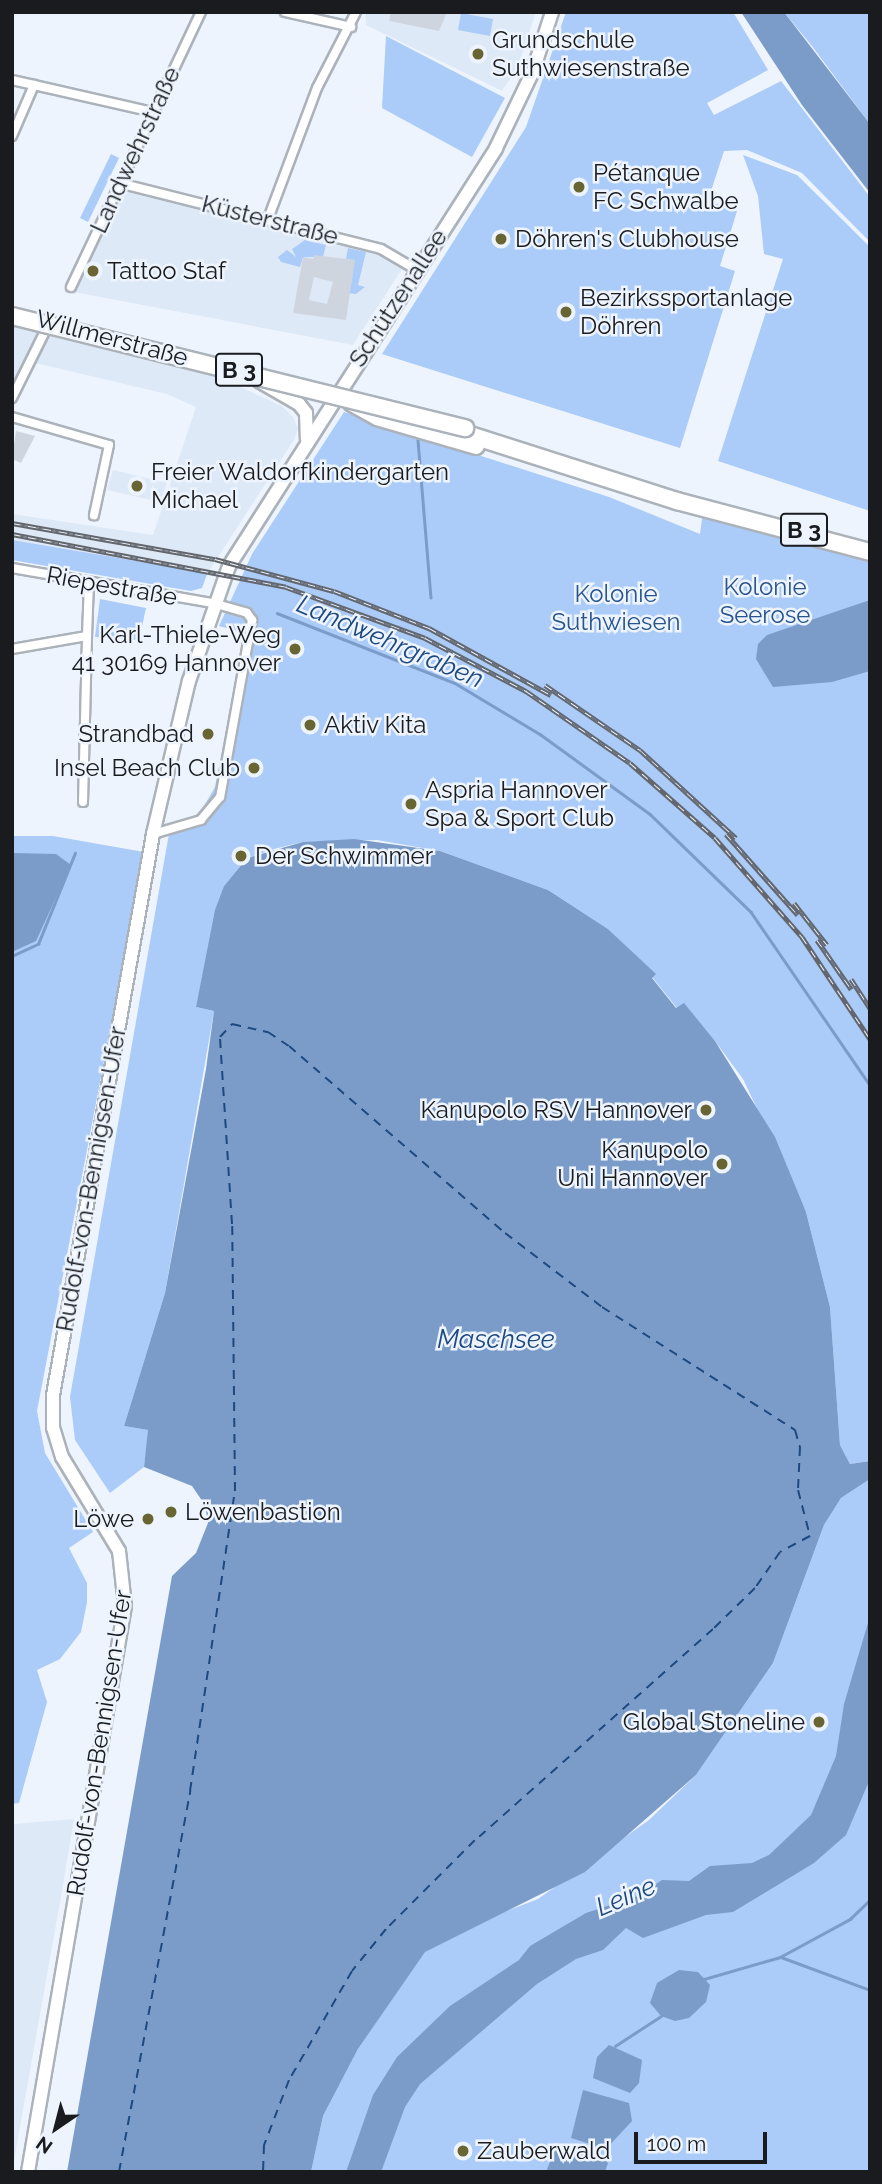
<!DOCTYPE html>
<html>
<head>
<meta charset="utf-8">
<style>
  body { margin:0 }
  #map { position:relative; width:882px; height:2184px; overflow:hidden; background:#edf4fd; font-family:Raleway,sans-serif }
  div>[style] { position:absolute }
  .built>* { inset:0; background:#dee9f8 }
  .green>* { inset:0; background:#abcbf8 }
  .water>* { inset:0; background:#7b9cc9 }
  .stream>* { height:2.5px; margin:-1.25px; padding:0 1.25px; transform-origin:1.25px; border-radius:1.25px; background:#7b9cc9 }
  .ferry>* { height:2px; margin-top:-1px; transform-origin:0; background:repeating-linear-gradient(90deg,#1d4981 0 9px,transparent 0 16px) }
  .building>* { inset:0; background:#cfd5de }
  .roads { filter:drop-shadow(2px 0 #acb2ba) drop-shadow(-2px 0 #acb2ba) drop-shadow(0 2px #acb2ba) drop-shadow(0 -2px #acb2ba) }
  .street>* { height:8px; margin:-4px; padding:0 4px; transform-origin:4px; border-radius:4px; background:#fff }
  .secondary>* { height:12px; margin:-6px; padding:0 6px; transform-origin:6px; border-radius:6px; background:#fff }
  .highway>* { height:16px; margin:-8px; padding:0 8px; transform-origin:8px; border-radius:8px; background:#fff }
  .rail>* { height:5px; margin-top:-2.5px; transform-origin:0; background:repeating-linear-gradient(90deg,#edf4fd 0 8px,#63676d 0 16px); box-sizing:border-box; border-block:2px solid #63676d }
  .bridges { filter:drop-shadow(2px 0 #acb2ba) drop-shadow(-2px 0 #acb2ba) drop-shadow(0 2px #acb2ba) drop-shadow(0 -2px #acb2ba) }
  .highway-bridge>* { height:16px; margin:-8px; padding:0 8px; transform-origin:8px; border-radius:8px; background:#fff }
  .dots>* { width:19px; height:19px; translate:-50% -50%; box-sizing:border-box; border:4px solid #edf4fd; border-radius:50% }
  span { translate:-50% -50%; white-space:nowrap; text-align:center; line-height:1.15; -webkit-text-stroke:5px #edf4fd; paint-order:stroke }
  .shield-label span { padding:2px 5px; background:#edf4fd; border:2px solid; border-radius:5px; -webkit-text-stroke-width:0 }
  .shield-label { font-size:23px; color:#191b1f; font-weight:700 }
  .poi-label { font-size:24px; color:#191b1f }
  .left { translate:0 -50%; text-align:left }
  .right { translate:-100% -50%; text-align:right }
  .street-label { font-size:24px; color:#191b1f }
  .park-label { font-size:24px; color:#29548e }
  .water-label { font-size:26px; color:#1d4981; font-style:italic }
  .frame { position:absolute; inset:0; border:14px solid #191b1f; pointer-events:none }
  .north { position:absolute; left:21px; top:2093px; width:70px; height:70px; -webkit-text-stroke:5px #edf4fd; paint-order:stroke; rotate:215deg; font-size:19px; font-weight:700; line-height:28px; text-align:center; color:#191b1f }
  .north::after { content:''; display:block; margin:auto; width:24px; height:32px; background:#191b1f; clip-path:polygon(50% 0,100% 100%,50% 72%,0 100%) }
  .scale { position:absolute; left:634px; top:2132px; width:133px; height:32px; box-sizing:border-box; border:4px solid #191b1f; border-top:0; padding-left:9px; font-size:21px; line-height:24px; white-space:nowrap; color:#191b1f; -webkit-text-stroke:5px #edf4fd; paint-order:stroke }
</style>
</head>
<body>
<div id="map">
  <div class="built">
    <div style="clip-path:polygon(365px 12px,536px 12px,518px 67px,502px 91px,366px 25px)"></div>
    <div style="clip-path:polygon(119px 183px,381px 249px,406px 263px,353px 345px,69px 291px)"></div>
    <div style="clip-path:polygon(12px 312px,172px 356px,282px 406px,293px 417px,298px 428px,294px 440px,207px 574px,12px 540px,12px 514px,153px 535px,196px 407px,167px 394px,31px 362px,12px 398px)"></div>
    <div style="clip-path:polygon(113px 470px,167px 483px,160px 502px,107px 490px)"></div>
    <div style="clip-path:polygon(74px 1819px,62px 1891px,12px 2172px,12px 1824px)"></div>
  </div>
  <div class="green">
    <div style="clip-path:polygon(566px 12px,733px 12px,768px 70px,707px 103px,714px 115px,781px 81px,870px 197px,870px 242px,802px 173px,747px 150px,724px 151px,711px 191px,717px 193px,714px 203px,737px 211px,720px 266px,735px 271px,680px 448px,382px 354px,526px 127px)"></div>
    <div style="clip-path:polygon(784px 12px,870px 12px,870px 124px,812px 46px)"></div>
    <div style="clip-path:polygon(461px 13px,493px 19px,490px 36px,458px 30px)"></div>
    <div style="clip-path:polygon(386px 36px,505px 98px,472px 157px,382px 108px)"></div>
    <div style="clip-path:polygon(111px 154px,119px 158px,88px 222px,80px 218px)"></div>
    <div style="clip-path:polygon(743px 155px,797px 175px,870px 247px,870px 511px,718px 461px,783px 259px,764px 254px,758px 196px)"></div>
    <div style="clip-path:polygon(305px 240px,326px 245px,323px 257px,303px 257px,300px 267px,281px 262px,278px 257px,287px 250px,296px 257px,292px 249px)"></div>
    <div style="clip-path:polygon(348px 248px,366px 252px,358px 285px,365px 287px,356px 294px,347px 293px,354px 260px,346px 259px)"></div>
    <div style="clip-path:polygon(344px 412px,609px 497px,700px 534px,704px 504px,870px 557px,870px 1461px,850px 1464px,840px 1445px,830px 1307px,806px 1212px,743px 1079px,715px 1041px,684px 1004px,677px 1008px,652px 977px,655px 974px,608px 929px,548px 890px,440px 851px,377px 840px,303px 842px,274px 849px,247px 858px,224px 886px,196px 1007px,214px 1011px,165px 1293px,124px 1426px,149px 1430px,144px 1467px,110px 1493px,75px 1440px,70px 1397px,170px 828px,200px 813px,215px 787px,245px 633px,219px 626px,252px 554px)"></div>
    <div style="clip-path:polygon(12px 540px,166px 566px,207px 574px,202px 588px,191px 591px,12px 560px)"></div>
    <div style="clip-path:polygon(100px 599px,146px 608px,139px 640px,95px 637px)"></div>
    <div style="clip-path:polygon(12px 836px,53px 836px,144px 852px,37px 1411px,45px 1453px,93px 1532px,69px 1548px,87px 1583px,87px 1602px,81px 1632px,60px 1659px,37px 1670px,47px 1702px,19px 1803px,12px 1804px)"></div>
    <div style="clip-path:polygon(870px 1479px,870px 2172px,311px 2172px,323px 2116px,358px 2049px,425px 1951px,465px 1927px,538px 1899px,649px 1820px,696px 1775px,773px 1663px,824px 1525px,841px 1498px)"></div>
  </div>
  <div class="water">
    <div style="clip-path:polygon(741px 12px,784px 12px,870px 124px,870px 193px,802px 105px)"></div>
    <div style="clip-path:polygon(870px 600px,870px 671px,832px 682px,773px 687px,756px 659px,758px 644px,767px 635px)"></div>
    <div style="clip-path:polygon(354px 839px,440px 851px,548px 890px,608px 929px,656px 974px,652px 978px,676px 1008px,684px 1003px,715px 1041px,775px 1137px,806px 1212px,830px 1307px,840px 1445px,850px 1464px,870px 1461px,870px 1479px,841px 1498px,824px 1525px,773px 1663px,696px 1775px,585px 1872px,425px 1952px,358px 2049px,323px 2116px,311px 2172px,67px 2172px,172px 1576px,196px 1553px,208px 1523px,205px 1505px,192px 1486px,144px 1467px,148px 1430px,124px 1426px,165px 1293px,206px 1069px,214px 1011px,196px 1007px,215px 910px,224px 886px,247px 858px,303px 842px)"></div>
    <div style="clip-path:polygon(12px 853px,56px 854px,71px 865px,36px 941px,12px 952px)"></div>
    <div style="clip-path:polygon(870px 1616px,870px 1779px,846px 1835px,814px 1863px,733px 1912px,706px 1915px,643px 1938px,626px 1928px,603px 1950px,576px 1959px,537px 1984px,420px 2084px,405px 2107px,381px 2172px,346px 2172px,373px 2095px,397px 2057px,450px 2006px,519px 1960px,530px 1946px,586px 1913px,638px 1896px,662px 1880px,689px 1881px,710px 1866px,752px 1863px,769px 1855px,811px 1815px,836px 1756px,844px 1704px)"></div>
    <div style="clip-path:polygon(679px 1970px,698px 1972px,710px 1985px,706px 2002px,689px 2018px,675px 2021px,661px 2016px,650px 2003px,657px 1983px)"></div>
    <div style="clip-path:polygon(609px 2045px,642px 2060px,639px 2083px,630px 2093px,593px 2078px,597px 2057px)"></div>
    <div style="clip-path:polygon(583px 2090px,629px 2103px,632px 2121px,606px 2149px,571px 2138px)"></div>
    <div style="clip-path:polygon(567px 2145px,601px 2157px,608px 2163px,605px 2172px,546px 2172px,554px 2152px)"></div>
  </div>
  <div class="stream">
    <div style="left:418px;top:440px;width:158px;rotate:85.3deg"></div>
    <div style="left:277px;top:613px;width:191px;rotate:21.5deg"></div>
    <div style="left:455px;top:683px;width:99px;rotate:31deg"></div>
    <div style="left:540px;top:734px;width:136px;rotate:36deg"></div>
    <div style="left:650px;top:814px;width:141px;rotate:44.1deg"></div>
    <div style="left:751px;top:912px;width:210px;rotate:55.5deg"></div>
    <div style="left:12px;top:956px;width:29px;rotate:-25deg"></div>
    <div style="left:38px;top:944px;width:98px;rotate:-67.9deg"></div>
    <div style="left:781px;top:1957px;width:95px;rotate:20.3deg"></div>
    <div style="left:704px;top:1979px;width:79px;rotate:-16.1deg"></div>
    <div style="left:780px;top:1957px;width:80px;rotate:-28.5deg"></div>
    <div style="left:850px;top:1919px;width:28px;rotate:-44deg"></div>
    <div style="left:615px;top:2046px;width:55px;rotate:-33.1deg"></div>
  </div>
  <div class="ferry">
    <div style="left:119px;top:2172px;width:388px;rotate:-79.4deg"></div>
    <div style="left:190px;top:1791px;width:303px;rotate:-81.5deg"></div>
    <div style="left:235px;top:1491px;width:267px;rotate:-90.6deg"></div>
    <div style="left:232px;top:1224px;width:187px;rotate:-93.7deg"></div>
    <div style="left:220px;top:1037px;width:18px;rotate:-47deg"></div>
    <div style="left:232px;top:1024px;width:37px;rotate:13deg"></div>
    <div style="left:268px;top:1032px;width:25px;rotate:34deg"></div>
    <div style="left:289px;top:1046px;width:286px;rotate:40.9deg"></div>
    <div style="left:505px;top:1233px;width:122px;rotate:37.3deg"></div>
    <div style="left:602px;top:1307px;width:229px;rotate:32.5deg"></div>
    <div style="left:795px;top:1430px;width:18px;rotate:74deg"></div>
    <div style="left:800px;top:1447px;width:43px;rotate:92.7deg"></div>
    <div style="left:798px;top:1490px;width:48px;rotate:75.4deg"></div>
    <div style="left:810px;top:1536px;width:34px;rotate:152deg"></div>
    <div style="left:780px;top:1552px;width:44px;rotate:124.8deg"></div>
    <div style="left:755px;top:1588px;width:59px;rotate:135.7deg"></div>
    <div style="left:713px;top:1629px;width:318px;rotate:138.4deg"></div>
    <div style="left:475px;top:1840px;width:126px;rotate:135deg"></div>
    <div style="left:386px;top:1929px;width:54px;rotate:129deg"></div>
    <div style="left:352px;top:1971px;width:126px;rotate:120deg"></div>
    <div style="left:289px;top:2080px;width:70px;rotate:111deg"></div>
    <div style="left:264px;top:2145px;width:27px;rotate:92deg"></div>
  </div>
  <div class="building">
    <div style="clip-path:polygon(391px 12px,447px 12px,439px 31px,389px 21px)"></div>
    <div style="clip-path:polygon(evenodd,314px 255px,355px 260px,346px 320px,293px 313px,303px 257px,313px 259px,314px 255px,314px 277px,333px 282px,327px 304px,309px 300px,314px 277px)"></div>
    <div style="clip-path:polygon(16px 431px,35px 436px,21px 463px,12px 459px)"></div>
  </div>
  <div class="roads">
    <div class="street">
      <div style="left:285px;top:12px;width:68px;rotate:12.8deg"></div>
      <div style="left:12px;top:80px;width:145px;rotate:12.8deg"></div>
      <div style="left:12px;top:136px;width:56px;rotate:-66.7deg"></div>
      <div style="left:119px;top:183px;width:270px;rotate:14.1deg"></div>
      <div style="left:381px;top:249px;width:42px;rotate:30.3deg"></div>
      <div style="left:268px;top:219px;width:140px;rotate:-69.5deg"></div>
      <div style="left:317px;top:88px;width:85px;rotate:-62.8deg"></div>
      <div style="left:71px;top:287px;width:304px;rotate:-64.7deg"></div>
      <div style="left:12px;top:398px;width:81px;rotate:-63.7deg"></div>
      <div style="left:12px;top:417px;width:101px;rotate:16.1deg"></div>
      <div style="left:109px;top:445px;width:72px;rotate:102.1deg"></div>
      <div style="left:12px;top:568px;width:204px;rotate:9.9deg"></div>
      <div style="left:213px;top:603px;width:35px;rotate:16deg"></div>
      <div style="left:247px;top:613px;width:9px;rotate:54deg"></div>
      <div style="left:252px;top:620px;width:180px;rotate:100.2deg"></div>
      <div style="left:220px;top:797px;width:30px;rotate:130deg"></div>
      <div style="left:201px;top:820px;width:50px;rotate:163.7deg"></div>
      <div style="left:12px;top:649px;width:76px;rotate:-9.8deg"></div>
      <div style="left:87px;top:636px;width:54px;rotate:-87.9deg"></div>
      <div style="left:83px;top:802px;width:166px;rotate:-88.6deg"></div>
    </div>
    <div class="secondary">
      <div style="left:259px;top:381px;width:46px;rotate:29.9deg"></div>
      <div style="left:299px;top:404px;width:11px;rotate:52deg"></div>
      <div style="left:306px;top:413px;width:26px;rotate:88deg"></div>
      <div style="left:28px;top:2172px;width:574px;rotate:-80.28deg"></div>
      <div style="left:125px;top:1606px;width:55px;rotate:-96.2deg"></div>
      <div style="left:119px;top:1551px;width:110px;rotate:-121.2deg"></div>
      <div style="left:62px;top:1457px;width:30px;rotate:-107deg"></div>
      <div style="left:53px;top:1428px;width:33px;rotate:-90deg"></div>
      <div style="left:53px;top:1395px;width:570px;rotate:-79.89deg"></div>
      <div style="left:153px;top:834px;width:157px;rotate:-76.8deg"></div>
      <div style="left:189px;top:681px;width:122px;rotate:-70.8deg"></div>
      <div style="left:229px;top:566px;width:496px;rotate:-57.4deg"></div>
      <div style="left:496px;top:148px;width:85px;rotate:-64.3deg"></div>
      <div style="left:533px;top:71px;width:62px;rotate:-72.1deg"></div>
    </div>
    <div class="highway">
      <div style="left:352px;top:403px;width:29px;rotate:29deg"></div>
      <div style="left:377px;top:417px;width:103px;rotate:16.3deg"></div>
      <div style="left:464px;top:433px;width:224px;rotate:17.7deg"></div>
      <div style="left:677px;top:501px;width:200px;rotate:14.8deg"></div>
    </div>
  </div>
  <div class="rail">
    <div style="left:12px;top:523px;width:206px;rotate:10.1deg"></div>
    <div style="left:215px;top:559px;width:123px;rotate:15.1deg"></div>
    <div style="left:334px;top:591px;width:102px;rotate:21.3deg"></div>
    <div style="left:429px;top:628px;width:139px;rotate:28.8deg"></div>
    <div style="left:12px;top:534px;width:279px;rotate:10.9deg"></div>
    <div style="left:286px;top:587px;width:148px;rotate:20.1deg"></div>
    <div style="left:425px;top:638px;width:114px;rotate:27.7deg"></div>
    <div style="left:526px;top:691px;width:126px;rotate:34.7deg"></div>
    <div style="left:630px;top:763px;width:113px;rotate:41.4deg"></div>
    <div style="left:715px;top:838px;width:132px;rotate:48.7deg"></div>
    <div style="left:802px;top:937px;width:123px;rotate:56.3deg"></div>
    <div style="left:545px;top:685px;width:115px;rotate:34.4deg"></div>
    <div style="left:640px;top:750px;width:130px;rotate:42.5deg"></div>
    <div style="left:726px;top:834px;width:108px;rotate:48.4deg"></div>
    <div style="left:794px;top:903px;width:53px;rotate:51.8deg"></div>
    <div style="left:817px;top:940px;width:60px;rotate:55.2deg"></div>
    <div style="left:851px;top:979px;width:35px;rotate:57deg"></div>
  </div>
  <div class="bridges">
    <div class="highway-bridge">
      <div style="left:12px;top:316px;width:467px;rotate:13.9deg"></div>
    </div>
  </div>
  <div class="dots">
    <div style="left:478px;top:54px;background:#686532"></div>
    <div style="left:579px;top:187px;background:#686532"></div>
    <div style="left:501px;top:239px;background:#686532"></div>
    <div style="left:93px;top:271px;background:#686532"></div>
    <div style="left:566px;top:312px;background:#686532"></div>
    <div style="left:137px;top:486px;background:#686532"></div>
    <div style="left:295px;top:649px;background:#686532"></div>
    <div style="left:310px;top:725px;background:#686532"></div>
    <div style="left:208px;top:734px;background:#686532"></div>
    <div style="left:254px;top:768px;background:#686532"></div>
    <div style="left:411px;top:804px;background:#686532"></div>
    <div style="left:241px;top:856px;background:#686532"></div>
    <div style="left:706px;top:1110px;background:#686532"></div>
    <div style="left:722px;top:1164px;background:#686532"></div>
    <div style="left:171px;top:1512px;background:#686532"></div>
    <div style="left:148px;top:1519px;background:#686532"></div>
    <div style="left:819px;top:1722px;background:#686532"></div>
    <div style="left:463px;top:2151px;background:#686532"></div>
  </div>
  <div class="shield-label">
    <span style="left:239px;top:370px">B 3</span>
    <span style="left:804px;top:530px">B 3</span>
  </div>
  <div class="poi-label">
    <span class="left" style="left:492px;top:54px">Grundschule<br>Suthwiesenstraße</span>
    <span class="left" style="left:593px;top:187px">Pétanque<br>FC Schwalbe</span>
    <span class="left" style="left:515px;top:239px">Döhren's Clubhouse</span>
    <span class="left" style="left:107px;top:271px">Tattoo Staf</span>
    <span class="left" style="left:580px;top:312px">Bezirkssportanlage<br>Döhren</span>
    <span class="left" style="left:151px;top:486px">Freier Waldorfkindergarten<br>Michael</span>
    <span class="right" style="left:281px;top:649px">Karl-Thiele-Weg<br>41 30169 Hannover</span>
    <span class="left" style="left:324px;top:725px">Aktiv Kita</span>
    <span class="right" style="left:194px;top:734px">Strandbad</span>
    <span class="right" style="left:240px;top:768px">Insel Beach Club</span>
    <span class="left" style="left:425px;top:804px">Aspria Hannover<br>Spa &amp; Sport Club</span>
    <span class="left" style="left:255px;top:856px">Der Schwimmer</span>
    <span class="right" style="left:692px;top:1110px">Kanupolo RSV Hannover</span>
    <span class="right" style="left:708px;top:1164px">Kanupolo<br>Uni Hannover</span>
    <span class="left" style="left:185px;top:1512px">Löwenbastion</span>
    <span class="right" style="left:134px;top:1519px">Löwe</span>
    <span class="right" style="left:805px;top:1722px">Global Stoneline</span>
    <span class="left" style="left:477px;top:2151px">Zauberwald</span>
  </div>
  <div class="street-label">
    <span style="left:135px;top:150px;rotate:-65deg">Landwehrstraße</span>
    <span style="left:270px;top:220px;rotate:14deg">Küsterstraße</span>
    <span style="left:398px;top:298px;rotate:-57deg">Schützenallee</span>
    <span style="left:112px;top:338px;rotate:15deg">Willmerstraße</span>
    <span style="left:112px;top:586px;rotate:10deg">Riepestraße</span>
    <span style="left:91px;top:1179px;rotate:-80deg">Rudolf-von-Bennigsen-Ufer</span>
    <span style="left:99px;top:1743px;rotate:-81deg">Rudolf-von-Bennigsen-Ufer</span>
  </div>
  <div class="park-label">
    <span style="left:765px;top:601px">Kolonie<br>Seerose</span>
    <span style="left:616px;top:608px">Kolonie<br>Suthwiesen</span>
  </div>
  <div class="water-label">
    <span style="left:390px;top:642px;rotate:23deg">Landwehrgraben</span>
    <span style="left:496px;top:1340px">Maschsee</span>
    <span style="left:626px;top:1897px;rotate:-23deg">Leine</span>
  </div>
  <div class="frame"></div>
  <div class="north">N</div>
  <div class="scale">100 m</div>
</div>
</body>
</html>
